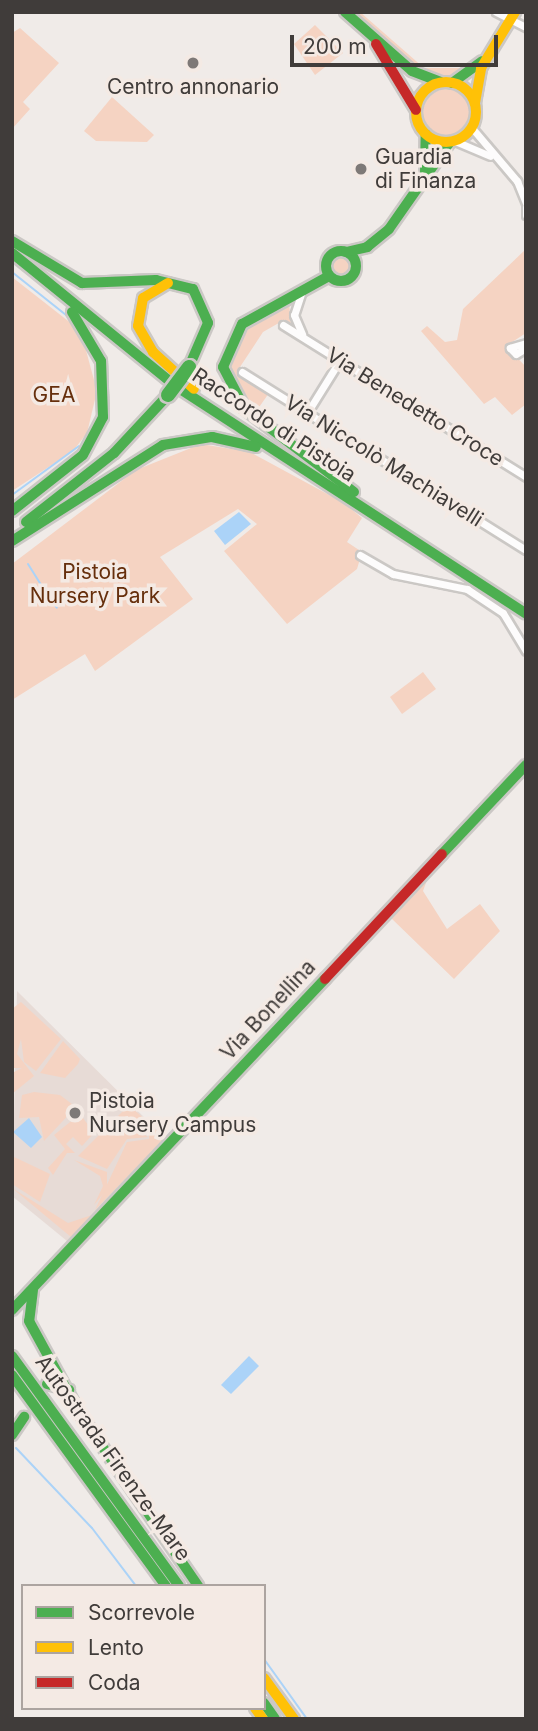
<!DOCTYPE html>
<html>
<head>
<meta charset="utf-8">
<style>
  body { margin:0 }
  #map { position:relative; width:538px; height:1731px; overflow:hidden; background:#f0ebe8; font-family:Inter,sans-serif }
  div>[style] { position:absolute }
  .built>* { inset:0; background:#e7dbd6 }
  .green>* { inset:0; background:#f5d3c2 }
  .round { border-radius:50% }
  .water>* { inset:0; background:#abd3f8 }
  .stream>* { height:2px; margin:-1px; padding:0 1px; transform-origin:1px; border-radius:1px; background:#abd3f8 }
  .roads { filter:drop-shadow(2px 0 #cbc8c5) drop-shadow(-2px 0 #cbc8c5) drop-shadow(0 2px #cbc8c5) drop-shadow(0 -2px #cbc8c5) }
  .street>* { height:7px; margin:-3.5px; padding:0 3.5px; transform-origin:3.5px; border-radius:3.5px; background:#fdfcfc }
  .fast>* { height:10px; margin:-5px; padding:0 5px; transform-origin:5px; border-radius:5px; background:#4caf50 }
  .fast>.ring { margin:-5px; padding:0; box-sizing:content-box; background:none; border:10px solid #4caf50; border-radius:50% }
  .slow>* { height:10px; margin:-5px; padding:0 5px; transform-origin:5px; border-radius:5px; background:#ffc107 }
  .slow>.ring { margin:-5px; padding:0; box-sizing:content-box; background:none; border:10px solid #ffc107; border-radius:50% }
  .jam>* { height:10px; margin:-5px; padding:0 5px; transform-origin:5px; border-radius:5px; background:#c62828 }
  .bridges { filter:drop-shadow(2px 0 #cbc8c5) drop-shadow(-2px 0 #cbc8c5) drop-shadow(0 2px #cbc8c5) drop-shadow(0 -2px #cbc8c5) }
  .fast-bridge>* { height:14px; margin:-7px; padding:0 7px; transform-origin:7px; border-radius:7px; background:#4caf50 }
  .dots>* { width:19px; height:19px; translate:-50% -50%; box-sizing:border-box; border:4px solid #f4eae4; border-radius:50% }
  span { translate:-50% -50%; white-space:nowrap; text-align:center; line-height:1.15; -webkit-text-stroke:7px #f4eae4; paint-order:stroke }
  .poi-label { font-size:21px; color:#403c3a }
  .left { translate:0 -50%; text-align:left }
  .park-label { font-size:21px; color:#662f0c }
  .street-label { font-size:21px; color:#403c3a }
  .frame { position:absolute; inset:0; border:14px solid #403c3a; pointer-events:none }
  .legend { position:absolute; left:21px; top:1584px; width:245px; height:126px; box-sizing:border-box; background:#f4eae4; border:2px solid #aca4a0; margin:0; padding:9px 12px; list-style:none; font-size:21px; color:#403c3a }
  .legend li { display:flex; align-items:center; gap:14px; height:35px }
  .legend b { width:35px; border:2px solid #aca4a0 }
  .scale { position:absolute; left:290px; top:35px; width:208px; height:32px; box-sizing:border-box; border:4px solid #403c3a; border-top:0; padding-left:9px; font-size:21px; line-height:24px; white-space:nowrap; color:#403c3a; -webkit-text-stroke:5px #f4eae4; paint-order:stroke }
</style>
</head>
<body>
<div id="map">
  <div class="built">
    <div style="clip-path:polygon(17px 991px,165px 1138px,67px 1241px,12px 1196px)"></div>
  </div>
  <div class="green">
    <div style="clip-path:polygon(352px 12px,360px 12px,424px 68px,465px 68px,456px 76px,421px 73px)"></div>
    <div style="clip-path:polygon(315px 25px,343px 53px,315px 75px,294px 44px)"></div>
    <div style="clip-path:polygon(20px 28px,59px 63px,23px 102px,30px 109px,12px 129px,12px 33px)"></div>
    <div class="round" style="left:423px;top:89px;width:48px;height:48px"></div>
    <div style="clip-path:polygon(112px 97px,154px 135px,147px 142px,96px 141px,84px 131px)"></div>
    <div style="clip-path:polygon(526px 249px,526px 333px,506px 346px,526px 367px,526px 404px,512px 415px,495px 397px,484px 404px,421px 331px,427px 326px,445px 342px,457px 340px,463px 309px)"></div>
    <div class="round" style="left:330px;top:255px;width:22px;height:22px"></div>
    <div style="clip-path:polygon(12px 277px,72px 324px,84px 343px,97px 391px,87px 433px,73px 451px,12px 491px)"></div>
    <div style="clip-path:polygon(289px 302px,291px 326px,284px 320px,263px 332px,238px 370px,269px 393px,255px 413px,228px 373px,233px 347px,246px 330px)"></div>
    <div style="clip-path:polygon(201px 444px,250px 452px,344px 503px,362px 518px,347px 542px,362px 552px,357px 569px,287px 624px,224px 551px,257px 524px,238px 509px,160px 557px,193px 599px,95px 671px,85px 654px,12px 700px,12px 564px,136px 470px)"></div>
    <div style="clip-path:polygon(423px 672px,436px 689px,402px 714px,390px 697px)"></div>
    <div style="clip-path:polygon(427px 880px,423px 891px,447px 929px,480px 904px,500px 931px,454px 979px,391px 918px)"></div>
    <div style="clip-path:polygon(21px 1002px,61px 1039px,36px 1071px,24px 1062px,21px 1039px,17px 1054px,34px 1076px,12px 1094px,12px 1073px,22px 1068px,12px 1068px,12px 1009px)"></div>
    <div style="clip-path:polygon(63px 1041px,80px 1059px,78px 1064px,65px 1078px,40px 1073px)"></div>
    <div style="clip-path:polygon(34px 1092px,60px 1095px,76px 1107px,44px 1141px,39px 1117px,19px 1118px,22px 1095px)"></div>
    <div style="clip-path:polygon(129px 1105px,165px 1138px,95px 1210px,127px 1142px,149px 1139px,149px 1132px,136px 1131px,129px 1122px,108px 1126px)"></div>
    <div style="clip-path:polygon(80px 1114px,94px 1133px,82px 1146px,73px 1137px,66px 1144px,75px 1153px,67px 1153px,53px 1175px,48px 1168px,65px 1149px,54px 1135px)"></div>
    <div style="clip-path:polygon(123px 1123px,148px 1137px,127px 1139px,107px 1169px,78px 1156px,106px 1128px,112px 1132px)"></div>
    <div style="clip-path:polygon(12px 1156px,50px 1174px,40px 1202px,12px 1184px)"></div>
    <div style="clip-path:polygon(74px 1160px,107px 1172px,107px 1189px,94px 1205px,103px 1186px,100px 1176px)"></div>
    <div style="clip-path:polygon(12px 1188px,68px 1223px,92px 1215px,71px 1237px)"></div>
  </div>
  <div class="water">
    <div style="clip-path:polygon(239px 512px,251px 524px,225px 545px,214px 531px)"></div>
    <div style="clip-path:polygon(29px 1118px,42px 1137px,31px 1148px,13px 1132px)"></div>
    <div style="clip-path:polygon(249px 1356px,259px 1366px,231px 1394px,221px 1385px)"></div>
  </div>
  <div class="stream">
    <div style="left:12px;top:272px;width:69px;rotate:38.5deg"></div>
    <div style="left:12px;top:495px;width:83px;rotate:-36.2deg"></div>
    <div style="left:28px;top:564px;width:39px;rotate:58deg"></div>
    <div style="left:53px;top:603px;width:6px;rotate:51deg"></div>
    <div style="left:16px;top:1448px;width:110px;rotate:46.5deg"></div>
    <div style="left:92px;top:1528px;width:73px;rotate:52.8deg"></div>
    <div style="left:264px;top:1659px;width:74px;rotate:54.4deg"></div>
  </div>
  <div class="roads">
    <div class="street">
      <div style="left:496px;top:12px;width:34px;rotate:27deg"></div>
      <div style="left:472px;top:128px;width:70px;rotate:49.7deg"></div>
      <div style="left:517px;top:181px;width:24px;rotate:68deg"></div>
      <div style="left:455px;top:141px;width:38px;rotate:23deg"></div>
      <div style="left:526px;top:207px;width:8px;rotate:90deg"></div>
      <div style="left:301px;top:294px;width:22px;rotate:108deg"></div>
      <div style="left:294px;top:315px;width:21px;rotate:67deg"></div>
      <div style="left:283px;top:325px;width:287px;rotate:32deg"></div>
      <div style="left:526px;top:343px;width:17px;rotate:163deg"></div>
      <div style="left:510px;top:348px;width:8px;rotate:45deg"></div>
      <div style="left:516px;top:354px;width:12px;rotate:-31deg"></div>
      <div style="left:242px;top:372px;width:335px;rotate:32.1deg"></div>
      <div style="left:307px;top:413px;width:62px;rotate:-58.1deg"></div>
      <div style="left:360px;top:555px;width:38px;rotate:30deg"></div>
      <div style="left:393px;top:574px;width:76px;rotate:11.5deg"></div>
      <div style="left:467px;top:589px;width:43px;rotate:33.7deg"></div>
      <div style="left:503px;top:613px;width:44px;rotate:58.8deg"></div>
    </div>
    <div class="fast">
      <div style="left:345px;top:12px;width:89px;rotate:41.4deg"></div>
      <div style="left:412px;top:71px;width:30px;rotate:21deg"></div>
      <div style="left:452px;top:83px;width:37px;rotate:-36deg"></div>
      <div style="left:425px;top:173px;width:39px;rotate:-89deg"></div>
      <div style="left:12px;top:241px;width:82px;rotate:31deg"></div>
      <div style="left:82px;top:283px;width:74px;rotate:-2.3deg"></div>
      <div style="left:156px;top:280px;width:38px;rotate:14deg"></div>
      <div style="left:193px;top:289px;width:37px;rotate:66deg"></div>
      <div style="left:208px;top:323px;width:48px;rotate:113.4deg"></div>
      <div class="ring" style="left:326px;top:251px;width:20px;height:20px"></div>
      <div style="left:346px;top:252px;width:22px;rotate:-13deg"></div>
      <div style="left:367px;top:247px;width:28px;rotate:-39deg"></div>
      <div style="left:389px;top:229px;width:106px;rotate:-55deg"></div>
      <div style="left:12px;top:253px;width:213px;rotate:39.1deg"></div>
      <div style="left:177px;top:387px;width:416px;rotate:33deg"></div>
      <div style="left:329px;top:276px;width:99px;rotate:151.1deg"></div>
      <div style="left:242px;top:324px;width:47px;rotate:113.8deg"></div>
      <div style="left:223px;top:367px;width:47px;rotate:62.4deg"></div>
      <div style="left:245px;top:409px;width:137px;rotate:37.3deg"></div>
      <div style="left:12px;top:511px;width:90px;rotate:-38.3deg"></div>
      <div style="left:83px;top:455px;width:43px;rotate:-62.2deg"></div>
      <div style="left:103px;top:417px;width:56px;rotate:-92deg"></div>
      <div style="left:101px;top:361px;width:57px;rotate:-120.6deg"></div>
      <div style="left:26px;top:522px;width:112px;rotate:-38.1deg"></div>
      <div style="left:114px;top:453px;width:79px;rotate:-47deg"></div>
      <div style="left:12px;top:541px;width:179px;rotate:-32.4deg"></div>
      <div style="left:163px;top:445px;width:50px;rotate:-9.3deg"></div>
      <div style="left:212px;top:437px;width:45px;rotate:12.8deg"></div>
      <div style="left:442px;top:854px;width:122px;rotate:-46.7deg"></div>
      <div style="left:33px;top:1290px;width:31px;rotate:97deg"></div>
      <div style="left:29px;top:1321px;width:106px;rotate:61.3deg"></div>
      <div style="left:80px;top:1414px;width:209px;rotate:55.5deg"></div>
      <div style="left:12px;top:1310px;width:456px;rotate:-46.6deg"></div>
      <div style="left:12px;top:1356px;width:284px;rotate:54deg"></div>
      <div style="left:12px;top:1375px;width:261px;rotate:53.9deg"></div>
      <div style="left:47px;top:1384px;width:23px;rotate:15deg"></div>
      <div style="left:12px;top:1435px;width:22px;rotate:-56deg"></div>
      <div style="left:264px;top:1703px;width:19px;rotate:55deg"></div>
    </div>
    <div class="slow">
      <div class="ring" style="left:416px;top:82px;width:50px;height:50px"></div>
      <div style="left:475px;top:103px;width:36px;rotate:-80deg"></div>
      <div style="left:481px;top:68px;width:66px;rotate:-58.7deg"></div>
      <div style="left:168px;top:283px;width:29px;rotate:149deg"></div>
      <div style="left:143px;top:298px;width:28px;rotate:100deg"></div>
      <div style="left:138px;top:326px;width:30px;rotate:60deg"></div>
      <div style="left:153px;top:352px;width:55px;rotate:42.1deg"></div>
      <div style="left:264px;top:1678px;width:51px;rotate:53.8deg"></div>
      <div style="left:255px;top:1708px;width:14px;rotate:54deg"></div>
    </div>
    <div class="jam">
      <div style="left:376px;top:44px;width:77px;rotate:58.8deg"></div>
      <div style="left:325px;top:979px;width:171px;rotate:-46.9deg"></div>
    </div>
  </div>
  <div class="bridges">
    <div class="fast-bridge">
      <div style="left:168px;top:395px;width:35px;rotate:-53deg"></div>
    </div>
  </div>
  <div class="dots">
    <div style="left:193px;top:63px;background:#7e7977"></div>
    <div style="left:361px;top:169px;background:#7e7977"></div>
    <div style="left:75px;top:1113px;background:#7e7977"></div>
  </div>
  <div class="poi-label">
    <span style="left:193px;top:87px">Centro annonario</span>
    <span class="left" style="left:375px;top:169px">Guardia<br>di Finanza</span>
    <span class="left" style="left:89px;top:1113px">Pistoia<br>Nursery Campus</span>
  </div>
  <div class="park-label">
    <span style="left:54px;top:395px">GEA</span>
    <span style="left:95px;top:584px">Pistoia<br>Nursery Park</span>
  </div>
  <div class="street-label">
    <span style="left:415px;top:407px;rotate:32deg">Via Benedetto Croce</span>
    <span style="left:274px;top:425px;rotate:33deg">Raccordo di Pistoia</span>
    <span style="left:384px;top:461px;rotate:32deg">Via Niccolò Machiavelli</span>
    <span style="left:268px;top:1010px;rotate:-47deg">Via Bonellina</span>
    <span style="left:113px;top:1458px;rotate:54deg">Autostrada Firenze-Mare</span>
  </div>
  <div class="frame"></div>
  <ul class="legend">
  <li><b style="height:9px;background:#4caf50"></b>Scorrevole</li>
  <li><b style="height:9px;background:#ffc107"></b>Lento</li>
  <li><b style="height:9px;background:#c62828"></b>Coda</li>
  </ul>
  <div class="scale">200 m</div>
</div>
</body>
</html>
